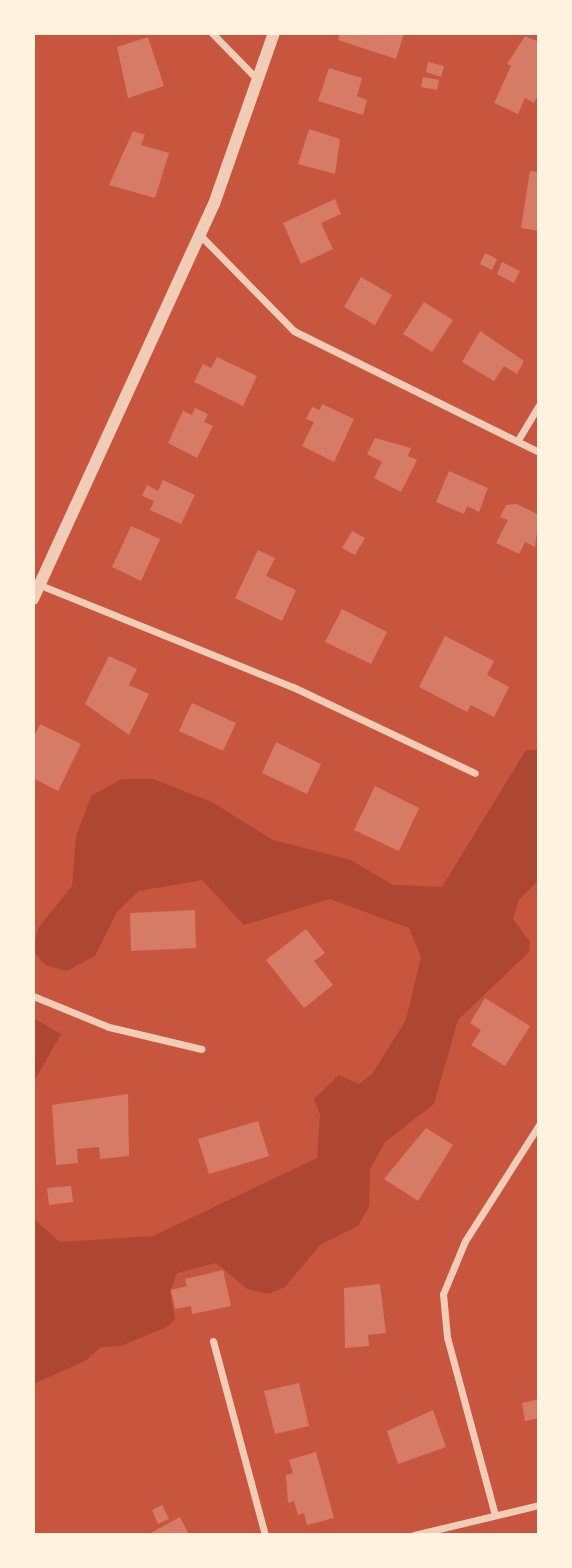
<!DOCTYPE html>
<html>
<head>
<meta charset="utf-8">
<style>
  body { margin:0 }
  #map { position:relative; width:572px; height:1568px; overflow:hidden; background:#c8553d; font-family:"Exo 2",sans-serif }
  div>[style] { position:absolute }
  .green>* { inset:0; background:#ae4732 }
  .building>* { inset:0; background:#d67c66 }
  .minor>* { height:7px; margin:-3.5px; padding:0 3.5px; transform-origin:3.5px; border-radius:3.5px; background:#f1ccb7 }
  .tertiary>* { height:12px; margin:-6px; padding:0 6px; transform-origin:6px; border-radius:6px; background:#f1ccb7 }
  span { translate:-50% -50%; white-space:nowrap; text-align:center; line-height:1.15; -webkit-text-stroke:7px #fff3e0; paint-order:stroke }
  .frame { position:absolute; inset:0; border:35px solid #fff3e0; pointer-events:none }
</style>
</head>
<body>
<div id="map">
  <div class="green">
    <div style="clip-path:polygon(526px 750px,539px 750px,539px 880px,519px 900px,513px 919px,530px 942px,529px 952px,458px 1020px,434px 1104px,385px 1142px,370px 1169px,369px 1207px,358px 1226px,320px 1245px,285px 1287px,268px 1294px,247px 1289px,216px 1263px,177px 1273px,170px 1291px,175px 1319px,167px 1327px,121px 1346px,101px 1347px,85px 1361px,33px 1384px,33px 1218px,60px 1242px,153px 1236px,317px 1158px,320px 1114px,314px 1099px,339px 1075px,359px 1084px,372px 1074px,406px 1020px,421px 957px,409px 928px,330px 899px,244px 925px,202px 880px,139px 891px,117px 912px,95px 956px,67px 971px,45px 965px,33px 950px,38px 928px,72px 886px,76px 836px,91px 796px,122px 779px,153px 779px,212px 802px,273px 840px,351px 860px,393px 885px,442px 887px)"></div>
    <div style="clip-path:polygon(33px 1018px,61px 1034px,33px 1083px)"></div>
  </div>
  <div class="building">
    <div style="clip-path:polygon(340px 33px,404px 33px,396px 59px,338px 40px)"></div>
    <div style="clip-path:polygon(525px 36px,539px 42px,539px 93px,534px 103px,525px 98px,518px 114px,494px 103px,511px 66px,507px 64px)"></div>
    <div style="clip-path:polygon(148px 37px,164px 86px,128px 98px,117px 47px)"></div>
    <div style="clip-path:polygon(428px 62px,444px 66px,441px 77px,426px 72px)"></div>
    <div style="clip-path:polygon(329px 68px,362px 78px,357px 96px,367px 100px,363px 115px,318px 101px)"></div>
    <div style="clip-path:polygon(423px 77px,439px 80px,437px 90px,421px 87px)"></div>
    <div style="clip-path:polygon(309px 129px,340px 139px,335px 174px,298px 164px)"></div>
    <div style="clip-path:polygon(133px 131px,145px 135px,141px 145px,169px 153px,155px 198px,109px 185px)"></div>
    <div style="clip-path:polygon(530px 171px,539px 172px,539px 231px,521px 228px)"></div>
    <div style="clip-path:polygon(335px 199px,341px 214px,321px 223px,333px 249px,301px 264px,283px 223px)"></div>
    <div style="clip-path:polygon(485px 253px,497px 259px,492px 270px,480px 264px)"></div>
    <div style="clip-path:polygon(502px 262px,520px 271px,514px 283px,497px 274px)"></div>
    <div style="clip-path:polygon(361px 277px,392px 295px,375px 325px,344px 307px)"></div>
    <div style="clip-path:polygon(424px 302px,453px 320px,432px 352px,403px 334px)"></div>
    <div style="clip-path:polygon(480px 331px,524px 361px,517px 374px,504px 366px,494px 381px,462px 362px)"></div>
    <div style="clip-path:polygon(217px 357px,257px 376px,243px 406px,194px 382px,203px 364px,211px 368px)"></div>
    <div style="clip-path:polygon(322px 404px,354px 419px,334px 462px,302px 446px,314px 422px,306px 419px,312px 407px,320px 410px)"></div>
    <div style="clip-path:polygon(195px 408px,208px 414px,204px 422px,213px 426px,197px 458px,168px 443px,183px 411px,192px 415px)"></div>
    <div style="clip-path:polygon(375px 438px,411px 448px,408px 456px,417px 460px,401px 492px,374px 478px,382px 462px,367px 454px)"></div>
    <div style="clip-path:polygon(449px 471px,488px 488px,479px 512px,467px 506px,464px 514px,436px 502px)"></div>
    <div style="clip-path:polygon(163px 480px,195px 495px,181px 524px,150px 510px,154px 501px,142px 496px,147px 485px,158px 491px)"></div>
    <div style="clip-path:polygon(517px 504px,539px 515px,535px 547px,525px 542px,519px 554px,496px 543px,508px 520px,500px 517px,506px 505px)"></div>
    <div style="clip-path:polygon(131px 526px,160px 539px,141px 581px,112px 567px)"></div>
    <div style="clip-path:polygon(352px 531px,365px 538px,355px 555px,342px 548px)"></div>
    <div style="clip-path:polygon(258px 550px,275px 558px,266px 576px,296px 590px,282px 621px,235px 598px)"></div>
    <div style="clip-path:polygon(342px 609px,387px 632px,371px 664px,325px 642px)"></div>
    <div style="clip-path:polygon(445px 636px,494px 661px,487px 675px,509px 687px,494px 717px,471px 705px,467px 712px,419px 687px)"></div>
    <div style="clip-path:polygon(109px 656px,137px 669px,129px 685px,149px 694px,129px 735px,85px 704px)"></div>
    <div style="clip-path:polygon(192px 703px,236px 723px,223px 751px,179px 731px)"></div>
    <div style="clip-path:polygon(40px 724px,81px 744px,58px 791px,33px 778px,33px 739px)"></div>
    <div style="clip-path:polygon(276px 742px,321px 764px,307px 794px,262px 773px)"></div>
    <div style="clip-path:polygon(375px 786px,419px 808px,399px 851px,354px 830px)"></div>
    <div style="clip-path:polygon(195px 910px,196px 948px,131px 951px,130px 913px)"></div>
    <div style="clip-path:polygon(306px 929px,325px 953px,314px 961px,333px 985px,304px 1008px,266px 960px)"></div>
    <div style="clip-path:polygon(485px 998px,530px 1026px,505px 1066px,471px 1045px,481px 1030px,470px 1023px)"></div>
    <div style="clip-path:polygon(128px 1094px,129px 1156px,100px 1159px,99px 1147px,77px 1149px,78px 1163px,56px 1165px,52px 1105px)"></div>
    <div style="clip-path:polygon(258px 1121px,269px 1156px,209px 1174px,198px 1139px)"></div>
    <div style="clip-path:polygon(426px 1128px,453px 1145px,418px 1201px,384px 1179px)"></div>
    <div style="clip-path:polygon(71px 1186px,73px 1202px,49px 1205px,47px 1188px)"></div>
    <div style="clip-path:polygon(223px 1270px,231px 1306px,192px 1314px,191px 1306px,175px 1309px,171px 1290px,187px 1286px,185px 1279px)"></div>
    <div style="clip-path:polygon(380px 1284px,386px 1333px,368px 1335px,369px 1346px,345px 1348px,344px 1288px)"></div>
    <div style="clip-path:polygon(299px 1383px,309px 1426px,275px 1434px,264px 1391px)"></div>
    <div style="clip-path:polygon(539px 1399px,539px 1418px,525px 1421px,522px 1403px)"></div>
    <div style="clip-path:polygon(433px 1410px,446px 1447px,398px 1464px,387px 1431px)"></div>
    <div style="clip-path:polygon(316px 1452px,334px 1518px,307px 1525px,304px 1513px,298px 1515px,294px 1501px,288px 1503px,286px 1475px,293px 1473px,289px 1460px)"></div>
    <div style="clip-path:polygon(162px 1505px,169px 1519px,158px 1524px,152px 1510px)"></div>
    <div style="clip-path:polygon(180px 1517px,189px 1535px,147px 1535px)"></div>
  </div>
  <div class="minor">
    <div style="left:212px;top:33px;width:66px;rotate:45.6deg"></div>
    <div style="left:200px;top:235px;width:134px;rotate:45.6deg"></div>
    <div style="left:294px;top:331px;width:273px;rotate:26.3deg"></div>
    <div style="left:518px;top:440px;width:41px;rotate:-59deg"></div>
    <div style="left:40px;top:585px;width:273px;rotate:22deg"></div>
    <div style="left:293px;top:687px;width:201px;rotate:25.3deg"></div>
    <div style="left:33px;top:996px;width:82px;rotate:22.2deg"></div>
    <div style="left:109px;top:1027px;width:95px;rotate:13.4deg"></div>
    <div style="left:213px;top:1341px;width:201px;rotate:75deg"></div>
    <div style="left:495px;top:1515px;width:184px;rotate:-105.1deg"></div>
    <div style="left:447px;top:1337px;width:43px;rotate:-95.3deg"></div>
    <div style="left:443px;top:1294px;width:57px;rotate:-67.5deg"></div>
    <div style="left:465px;top:1241px;width:138px;rotate:-57.5deg"></div>
    <div style="left:414px;top:1535px;width:129px;rotate:-13.5deg"></div>
  </div>
  <div class="tertiary">
    <div style="left:33px;top:599px;width:434px;rotate:-65.4deg"></div>
    <div style="left:214px;top:204px;width:181px;rotate:-70.7deg"></div>
  </div>
  <div class="frame"></div>
</div>
</body>
</html>
